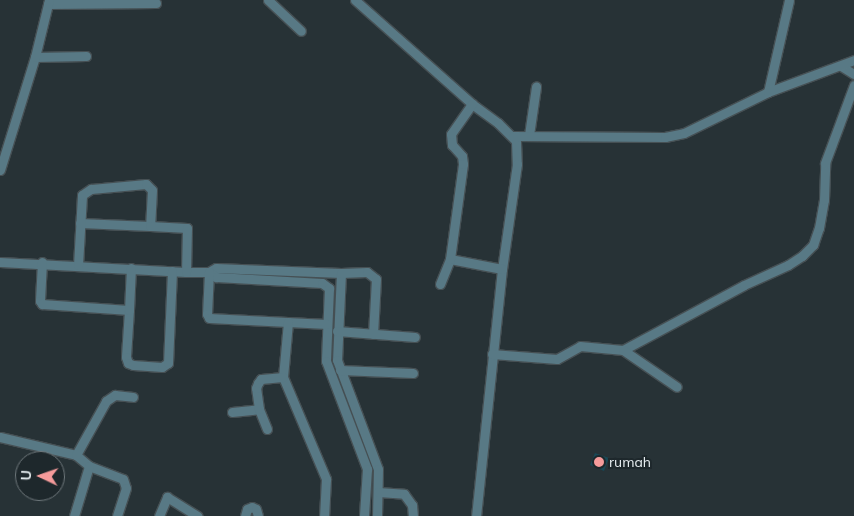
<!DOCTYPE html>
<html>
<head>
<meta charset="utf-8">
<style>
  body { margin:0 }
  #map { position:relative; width:854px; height:516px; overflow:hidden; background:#273236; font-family:Mulish,sans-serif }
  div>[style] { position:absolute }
  .building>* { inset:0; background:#184856 }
  .roads { filter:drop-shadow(1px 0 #465054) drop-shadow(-1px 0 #465054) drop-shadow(0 1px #465054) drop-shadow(0 -1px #465054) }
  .minor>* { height:9px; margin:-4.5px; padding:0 4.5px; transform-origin:4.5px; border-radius:4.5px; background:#587985 }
  .dots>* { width:14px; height:14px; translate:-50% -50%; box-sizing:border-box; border:2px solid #1e282c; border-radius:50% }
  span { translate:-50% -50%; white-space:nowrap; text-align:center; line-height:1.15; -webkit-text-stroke:4px #1e282c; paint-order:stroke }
  .poi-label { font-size:14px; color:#e7eef1 }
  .left { translate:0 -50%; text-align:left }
  .north { position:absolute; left:15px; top:451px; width:50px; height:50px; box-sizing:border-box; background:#1e282c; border:1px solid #6e777b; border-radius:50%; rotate:273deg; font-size:14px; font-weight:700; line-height:20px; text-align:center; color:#e7eef1 }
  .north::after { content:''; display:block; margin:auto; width:18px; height:22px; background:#f59b9b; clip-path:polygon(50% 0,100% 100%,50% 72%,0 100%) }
</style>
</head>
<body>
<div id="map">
  <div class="building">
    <div style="clip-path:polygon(595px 453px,609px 458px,604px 471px,590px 465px)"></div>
  </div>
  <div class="roads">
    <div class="minor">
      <div style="left:268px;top:0;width:45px;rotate:43.2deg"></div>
      <div style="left:355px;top:0;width:157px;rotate:41.6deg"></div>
      <div style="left:472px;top:104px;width:32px;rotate:36deg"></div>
      <div style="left:498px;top:123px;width:25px;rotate:45deg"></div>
      <div style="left:516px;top:141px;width:23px;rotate:88deg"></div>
      <div style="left:517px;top:164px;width:106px;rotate:98.1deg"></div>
      <div style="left:502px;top:269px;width:248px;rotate:96deg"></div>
      <div style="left:48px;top:4px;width:108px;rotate:-0.5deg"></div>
      <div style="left:35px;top:57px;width:51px;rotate:-1.1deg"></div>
      <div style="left:841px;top:66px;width:15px;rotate:32deg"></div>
      <div style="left:768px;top:92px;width:94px;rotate:-77.1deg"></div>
      <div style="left:529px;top:135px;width:49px;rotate:-81.7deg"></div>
      <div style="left:513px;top:136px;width:152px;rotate:0.4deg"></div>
      <div style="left:665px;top:137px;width:19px;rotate:-12deg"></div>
      <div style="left:684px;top:133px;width:93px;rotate:-26deg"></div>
      <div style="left:768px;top:92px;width:92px;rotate:-20.4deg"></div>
      <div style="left:0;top:170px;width:118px;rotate:-72.8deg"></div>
      <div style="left:35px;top:57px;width:59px;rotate:-76.2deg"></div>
      <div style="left:80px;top:223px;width:70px;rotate:2.5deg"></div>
      <div style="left:450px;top:259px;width:53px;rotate:10.9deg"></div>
      <div style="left:0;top:262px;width:186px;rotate:3.1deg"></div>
      <div style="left:186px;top:272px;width:23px"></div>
      <div style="left:209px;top:272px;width:8px;rotate:-30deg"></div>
      <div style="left:216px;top:268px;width:125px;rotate:2.3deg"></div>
      <div style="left:341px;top:273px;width:87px;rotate:92.6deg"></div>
      <div style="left:337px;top:360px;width:116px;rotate:69.4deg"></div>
      <div style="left:378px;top:469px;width:47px;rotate:91.2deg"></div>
      <div style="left:42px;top:262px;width:39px;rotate:93deg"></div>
      <div style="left:40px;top:301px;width:4px;rotate:56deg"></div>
      <div style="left:42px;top:304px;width:87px;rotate:3.9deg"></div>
      <div style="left:129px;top:310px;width:47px;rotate:93.7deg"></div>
      <div style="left:126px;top:357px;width:6px;rotate:72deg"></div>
      <div style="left:128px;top:363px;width:5px;rotate:22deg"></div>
      <div style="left:133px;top:365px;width:29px;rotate:4deg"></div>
      <div style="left:162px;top:367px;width:7px;rotate:-34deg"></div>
      <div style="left:168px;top:363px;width:92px;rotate:-87.5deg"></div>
      <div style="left:78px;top:265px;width:70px;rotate:-86.7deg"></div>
      <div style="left:82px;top:195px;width:11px;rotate:-34deg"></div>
      <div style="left:91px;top:189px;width:55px;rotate:-5.2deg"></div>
      <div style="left:146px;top:184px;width:8px;rotate:45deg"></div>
      <div style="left:152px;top:190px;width:36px;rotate:93deg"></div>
      <div style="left:150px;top:226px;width:37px;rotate:3deg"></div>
      <div style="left:187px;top:228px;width:44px;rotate:91.3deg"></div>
      <div style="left:209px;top:272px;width:9px;rotate:36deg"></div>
      <div style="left:216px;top:277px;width:106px;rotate:3.2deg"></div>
      <div style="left:322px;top:283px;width:9px;rotate:36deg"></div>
      <div style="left:329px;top:288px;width:73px;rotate:92.4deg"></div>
      <div style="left:326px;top:361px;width:116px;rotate:69.2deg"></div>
      <div style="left:367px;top:469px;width:47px;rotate:93.7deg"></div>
      <div style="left:209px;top:272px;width:42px;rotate:92.7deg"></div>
      <div style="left:207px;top:314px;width:4px;rotate:63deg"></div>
      <div style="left:209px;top:318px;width:118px;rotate:2.9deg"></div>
      <div style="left:341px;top:273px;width:26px;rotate:-2deg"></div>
      <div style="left:367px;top:272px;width:11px;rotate:38deg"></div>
      <div style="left:376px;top:279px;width:55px;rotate:93.1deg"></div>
      <div style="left:440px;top:284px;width:27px;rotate:-68deg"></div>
      <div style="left:450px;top:259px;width:96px;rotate:-82.2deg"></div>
      <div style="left:463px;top:164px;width:8px;rotate:-97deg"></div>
      <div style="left:462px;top:156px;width:15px;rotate:-132deg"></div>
      <div style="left:452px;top:145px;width:11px;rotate:-95deg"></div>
      <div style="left:451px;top:134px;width:37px;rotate:-55deg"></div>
      <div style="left:129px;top:310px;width:42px;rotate:-87.3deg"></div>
      <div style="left:288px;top:322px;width:55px;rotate:95.2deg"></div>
      <div style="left:283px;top:377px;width:111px;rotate:67.1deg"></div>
      <div style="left:326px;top:479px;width:37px;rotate:93deg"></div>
      <div style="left:337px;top:331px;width:78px;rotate:4.4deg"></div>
      <div style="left:623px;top:350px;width:137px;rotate:-28.2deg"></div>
      <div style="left:744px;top:285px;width:48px;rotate:-24.4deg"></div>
      <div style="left:788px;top:265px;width:17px;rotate:-33deg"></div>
      <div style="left:802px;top:256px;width:16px;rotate:-45deg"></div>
      <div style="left:813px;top:245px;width:18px;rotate:-71deg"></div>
      <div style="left:819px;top:228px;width:28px;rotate:-80deg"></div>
      <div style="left:824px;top:200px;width:37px;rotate:-88deg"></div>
      <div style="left:825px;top:163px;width:83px;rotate:-69.6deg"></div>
      <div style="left:492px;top:354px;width:65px;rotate:4.4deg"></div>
      <div style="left:557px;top:359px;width:26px;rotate:-29deg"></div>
      <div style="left:580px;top:346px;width:43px;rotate:5.3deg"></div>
      <div style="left:623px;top:350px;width:65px;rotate:34.4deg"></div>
      <div style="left:340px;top:370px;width:73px;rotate:2.4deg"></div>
      <div style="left:232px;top:412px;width:27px;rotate:-6deg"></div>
      <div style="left:267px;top:429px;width:22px;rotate:-112deg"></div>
      <div style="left:259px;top:409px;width:21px;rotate:-98deg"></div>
      <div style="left:256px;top:388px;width:5px;rotate:-68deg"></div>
      <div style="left:258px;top:383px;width:5px;rotate:-53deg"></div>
      <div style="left:261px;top:379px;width:22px;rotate:-5deg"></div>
      <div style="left:0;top:437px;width:78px;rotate:13.3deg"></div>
      <div style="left:76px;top:455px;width:17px;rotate:40deg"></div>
      <div style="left:89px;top:466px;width:36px;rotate:21deg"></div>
      <div style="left:123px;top:479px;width:9px;rotate:72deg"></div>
      <div style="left:126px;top:488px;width:29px;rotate:108deg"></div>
      <div style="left:76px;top:455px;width:62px;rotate:-60.9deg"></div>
      <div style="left:106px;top:401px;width:11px;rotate:-34deg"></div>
      <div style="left:115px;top:395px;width:18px;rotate:6deg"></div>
      <div style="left:378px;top:492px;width:26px;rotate:4deg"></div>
      <div style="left:404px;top:494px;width:14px;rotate:54deg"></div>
      <div style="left:412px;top:505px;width:11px;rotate:85deg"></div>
      <div style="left:74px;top:516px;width:52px;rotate:-73.3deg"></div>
      <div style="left:159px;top:516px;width:21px;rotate:-67deg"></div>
      <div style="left:167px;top:497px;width:36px;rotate:32deg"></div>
      <div style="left:245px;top:516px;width:7px;rotate:-74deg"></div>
      <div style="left:247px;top:509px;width:5px;rotate:-22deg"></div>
      <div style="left:252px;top:507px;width:4px;rotate:27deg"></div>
      <div style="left:256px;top:509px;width:7px;rotate:74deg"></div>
    </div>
  </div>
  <div class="dots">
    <div style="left:599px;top:462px;background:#f59b9b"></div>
  </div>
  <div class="poi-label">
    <span class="left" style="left:609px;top:462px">rumah</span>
  </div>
  <div class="north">U</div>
</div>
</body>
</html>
